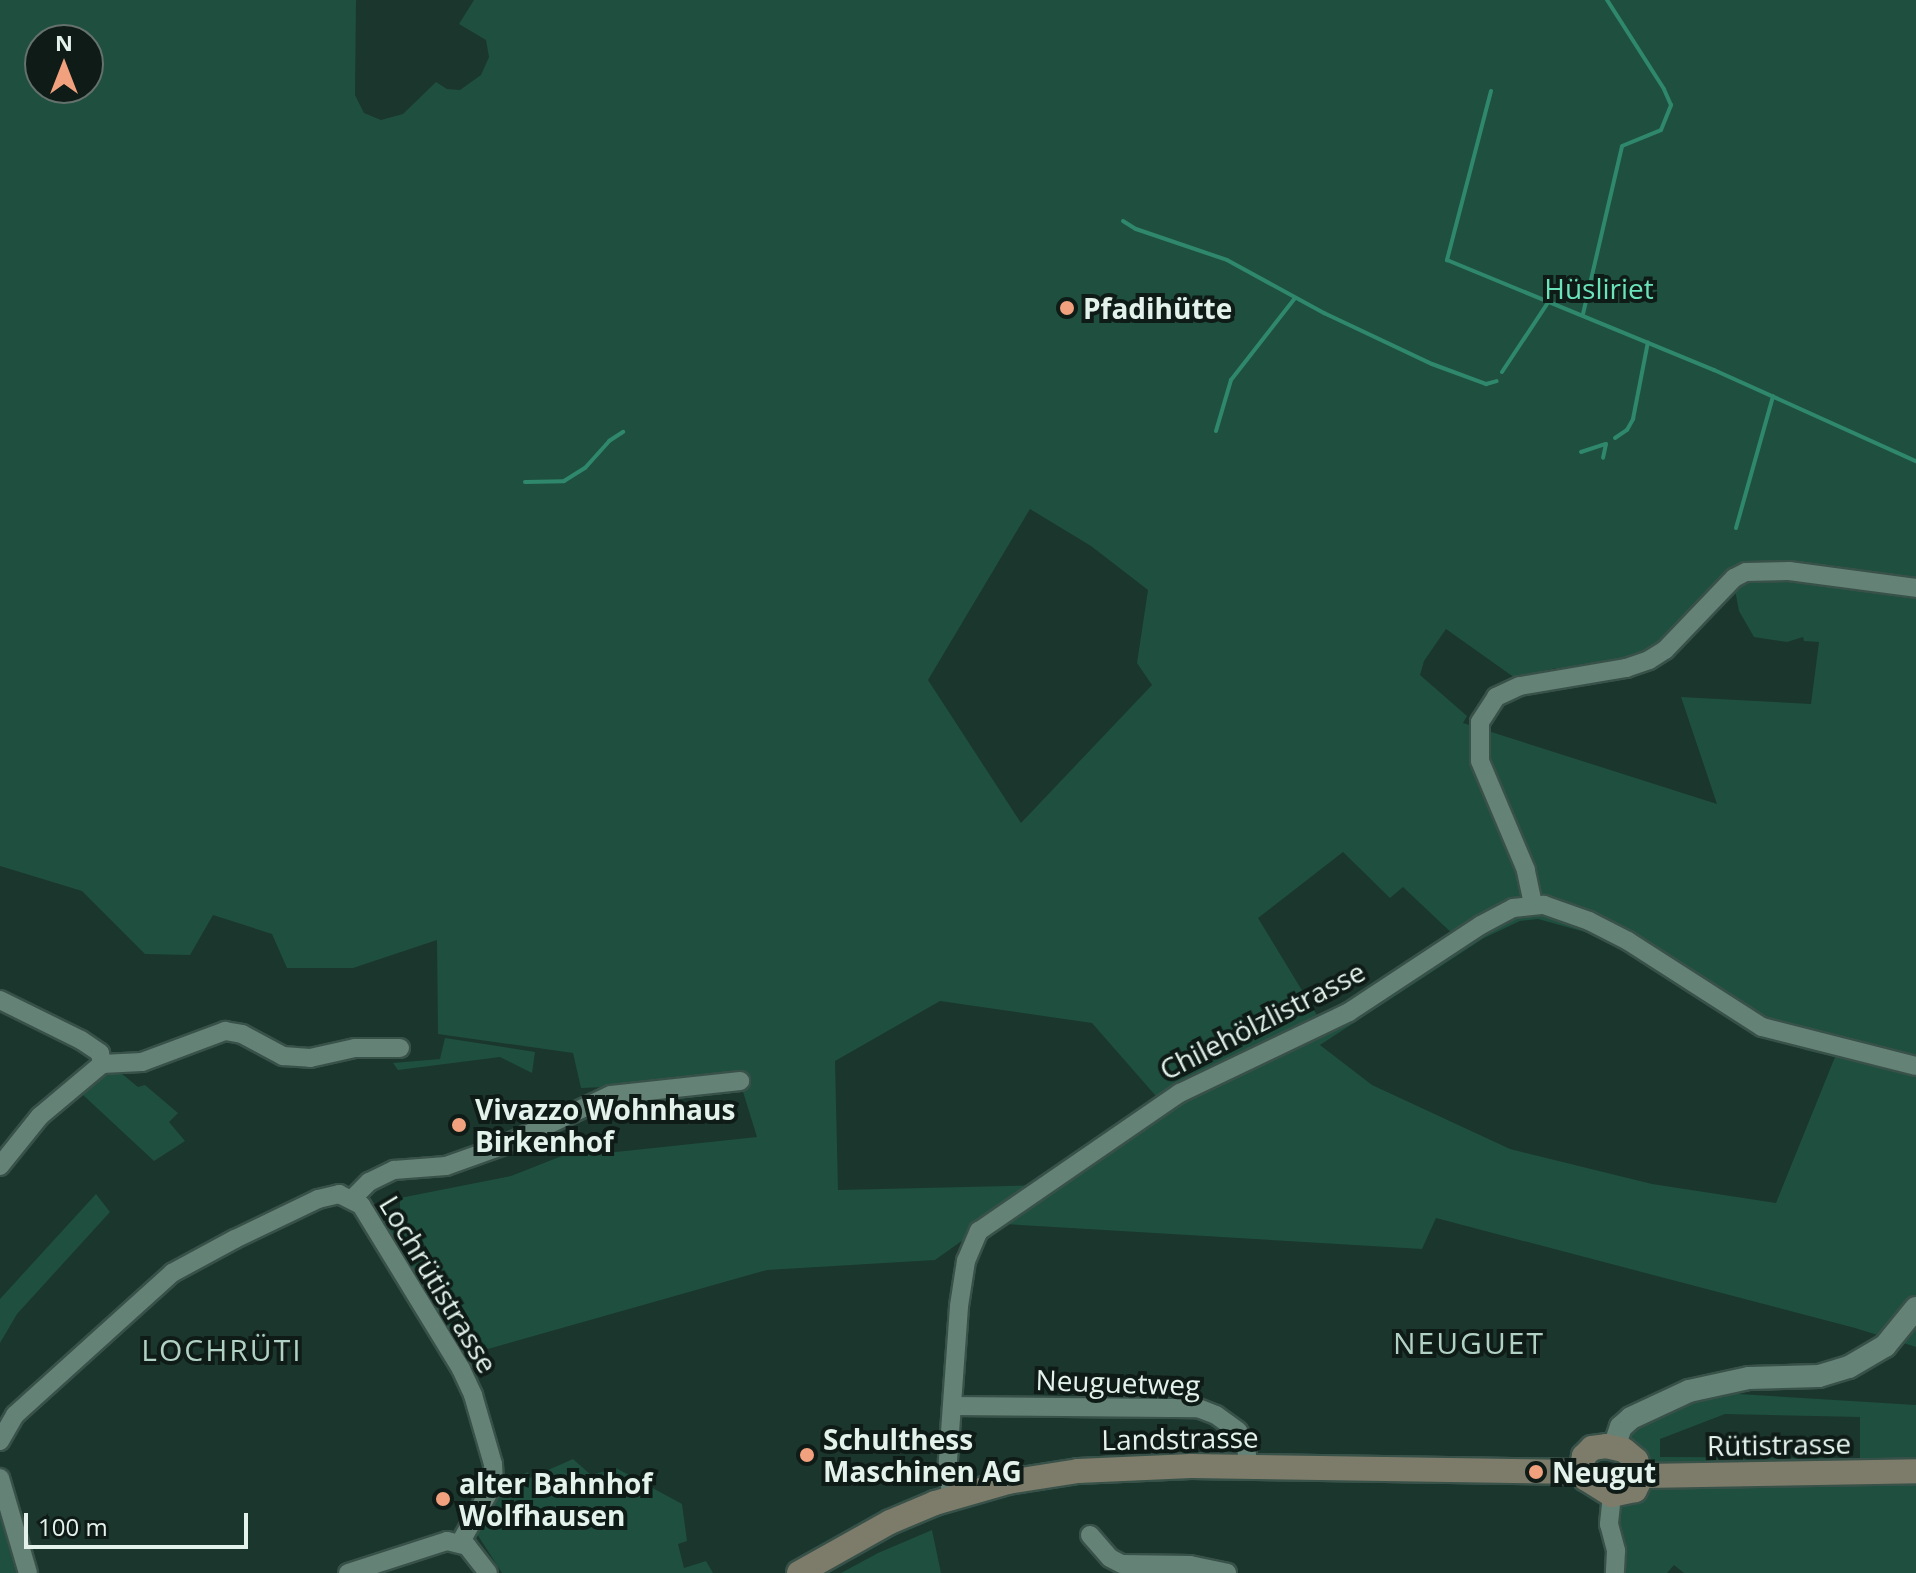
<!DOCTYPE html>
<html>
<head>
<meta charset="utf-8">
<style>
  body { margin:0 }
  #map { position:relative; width:1916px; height:1573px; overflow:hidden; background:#1b362d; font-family:"Open Sans",sans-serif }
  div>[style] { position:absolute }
  .green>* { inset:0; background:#1e4f3f }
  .stream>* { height:4px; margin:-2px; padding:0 2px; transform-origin:2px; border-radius:2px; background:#2f886c }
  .roads { filter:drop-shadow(2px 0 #385149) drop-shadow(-2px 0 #385149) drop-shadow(0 2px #385149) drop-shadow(0 -2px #385149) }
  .minor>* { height:18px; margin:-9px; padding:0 9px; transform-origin:9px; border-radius:9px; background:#658277 }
  .tertiary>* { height:22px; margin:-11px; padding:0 11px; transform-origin:11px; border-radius:11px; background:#658277 }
  .secondary>* { height:24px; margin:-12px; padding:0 12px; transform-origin:12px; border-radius:12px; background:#7d7c6a }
  .dots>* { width:22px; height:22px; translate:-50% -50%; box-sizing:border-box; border:4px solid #0f1b16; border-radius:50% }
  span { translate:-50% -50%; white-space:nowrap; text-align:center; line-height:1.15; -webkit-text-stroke:8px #0f1b16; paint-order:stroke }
  .park-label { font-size:28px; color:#6be4bc }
  .poi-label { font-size:28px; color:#e3f3ec; font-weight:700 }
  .left { translate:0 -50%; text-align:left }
  .street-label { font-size:28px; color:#e3f3ec }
  .neighbourhood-label { font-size:30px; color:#b1d1c4; letter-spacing:2px }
  .north { position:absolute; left:24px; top:24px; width:80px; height:80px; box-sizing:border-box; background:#0f1b16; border:2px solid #64716c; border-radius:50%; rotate:0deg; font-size:22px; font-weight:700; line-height:32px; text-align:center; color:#e3f3ec }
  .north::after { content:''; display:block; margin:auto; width:28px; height:36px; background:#f1a17d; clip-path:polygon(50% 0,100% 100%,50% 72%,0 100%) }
  .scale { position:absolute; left:24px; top:1513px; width:224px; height:36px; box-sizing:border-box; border:4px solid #e3f3ec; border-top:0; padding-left:10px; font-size:24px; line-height:28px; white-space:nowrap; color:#e3f3ec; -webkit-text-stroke:6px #0f1b16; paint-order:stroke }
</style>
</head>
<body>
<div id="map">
  <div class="green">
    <div style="clip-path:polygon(evenodd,0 0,356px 0,355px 95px,364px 113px,381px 120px,403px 114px,436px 82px,447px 89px,460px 90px,481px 75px,489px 57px,486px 40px,459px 24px,474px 0,1916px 0,1916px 1347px,1855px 1328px,1436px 1218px,1422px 1249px,987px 1223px,935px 1260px,767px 1270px,463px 1356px,382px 1224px,400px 1216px,400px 1198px,511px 1176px,577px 1150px,597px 1154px,757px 1137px,740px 1082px,581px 1088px,573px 1053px,438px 1034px,437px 940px,353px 968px,287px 968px,272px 934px,213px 915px,190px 955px,145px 954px,82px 891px,0 866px,0 0,40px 40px,88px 40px,88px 88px,40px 88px,40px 40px,0 0,1030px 509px,1091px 546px,1148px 590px,1137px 663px,1152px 685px,1021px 823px,928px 680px,1030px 509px,0 0,1726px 588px,1735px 590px,1739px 611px,1754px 637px,1787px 642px,1803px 637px,1804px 641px,1819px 642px,1811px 704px,1681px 697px,1717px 804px,1463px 723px,1467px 716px,1420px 675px,1424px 661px,1446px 629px,1515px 678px,1556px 668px,1551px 681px,1665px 650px,1726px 588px,0 0,1343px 852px,1390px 898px,1403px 887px,1458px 939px,1323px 1025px,1258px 918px,1343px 852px,0 0,1538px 919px,1603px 937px,1744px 1027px,1805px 1050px,1835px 1057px,1776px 1203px,1652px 1184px,1510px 1149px,1372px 1085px,1320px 1045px,1484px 938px,1520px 921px,1538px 919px,0 0,940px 1001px,1092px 1023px,1162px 1103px,1044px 1185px,838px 1190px,835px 1061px,940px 1001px)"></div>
    <div style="clip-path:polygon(445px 1038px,535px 1052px,532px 1073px,500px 1057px,398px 1070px,393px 1063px,440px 1059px)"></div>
    <div style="clip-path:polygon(116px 1069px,138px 1087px,145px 1085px,178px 1113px,169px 1122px,185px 1141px,154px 1161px,82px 1094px,83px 1090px)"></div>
    <div style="clip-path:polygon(96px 1194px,110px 1212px,17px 1314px,0 1343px,0 1299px)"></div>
    <div style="clip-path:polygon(evenodd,1689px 1391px,1916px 1405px,1916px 1573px,1684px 1573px,1674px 1565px,1667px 1573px,1615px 1573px,1610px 1529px,1620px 1495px,1635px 1490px,1616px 1436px,1689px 1391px,1725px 1414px,1860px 1417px,1860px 1458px,1660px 1457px,1660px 1439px,1725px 1414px)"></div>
    <div style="clip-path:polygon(573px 1459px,591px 1475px,616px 1468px,682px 1504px,687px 1541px,678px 1544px,684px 1568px,706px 1561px,713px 1573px,502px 1573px,477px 1534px,503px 1484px,528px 1472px,530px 1478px)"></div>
    <div style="clip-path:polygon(0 1516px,16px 1573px,0 1573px)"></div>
    <div style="clip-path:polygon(932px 1530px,941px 1573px,841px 1573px,878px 1553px)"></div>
  </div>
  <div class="stream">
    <div style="left:1491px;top:91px;width:175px;rotate:104.6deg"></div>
    <div style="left:1447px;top:260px;width:289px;rotate:22.4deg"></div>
    <div style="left:1714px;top:370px;width:222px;rotate:24.3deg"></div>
    <div style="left:1123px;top:221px;width:15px;rotate:32deg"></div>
    <div style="left:1136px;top:229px;width:96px;rotate:18.8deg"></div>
    <div style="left:1227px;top:260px;width:111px;rotate:28.7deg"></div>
    <div style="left:1324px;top:313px;width:119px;rotate:25.3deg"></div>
    <div style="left:1432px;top:364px;width:58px;rotate:20.3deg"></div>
    <div style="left:1486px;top:384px;width:11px;rotate:-15deg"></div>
    <div style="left:1583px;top:314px;width:172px;rotate:-76.9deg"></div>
    <div style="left:1622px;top:146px;width:42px;rotate:-22.3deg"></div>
    <div style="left:1661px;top:130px;width:27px;rotate:-68deg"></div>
    <div style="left:1671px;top:105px;width:17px;rotate:-114deg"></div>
    <div style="left:1664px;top:89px;width:106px;rotate:-122.6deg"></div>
    <div style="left:1502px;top:372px;width:85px;rotate:-56.5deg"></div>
    <div style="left:1216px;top:431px;width:53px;rotate:-73.6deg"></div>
    <div style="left:1231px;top:380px;width:104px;rotate:-52deg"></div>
    <div style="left:1615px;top:438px;width:14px;rotate:-34deg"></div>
    <div style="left:1627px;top:430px;width:13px;rotate:-61deg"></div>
    <div style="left:1633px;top:419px;width:78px;rotate:-79deg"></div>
    <div style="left:1581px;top:452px;width:26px;rotate:-18deg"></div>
    <div style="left:1606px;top:444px;width:14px;rotate:102deg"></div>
    <div style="left:525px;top:482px;width:39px;rotate:-1deg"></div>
    <div style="left:564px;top:481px;width:25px;rotate:-32deg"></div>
    <div style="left:585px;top:468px;width:36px;rotate:-48deg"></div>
    <div style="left:609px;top:441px;width:17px;rotate:-33deg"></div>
    <div style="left:1736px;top:528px;width:137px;rotate:-74.3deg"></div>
  </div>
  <div class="roads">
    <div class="minor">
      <div style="left:1533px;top:904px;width:35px;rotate:-102deg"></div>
      <div style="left:1526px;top:870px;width:118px;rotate:-112.9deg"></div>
      <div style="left:1480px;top:761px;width:39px;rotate:-90deg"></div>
      <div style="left:1480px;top:722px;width:30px;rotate:-57deg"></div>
      <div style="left:1496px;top:697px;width:26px;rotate:-25deg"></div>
      <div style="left:1520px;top:686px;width:108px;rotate:-9.6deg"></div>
      <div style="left:1626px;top:668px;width:24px;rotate:-19deg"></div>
      <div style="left:1649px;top:660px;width:19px;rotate:-32deg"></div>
      <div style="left:1665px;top:650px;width:100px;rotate:-46.2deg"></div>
      <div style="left:1734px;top:578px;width:13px;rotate:-27deg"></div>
      <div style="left:1746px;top:572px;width:43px;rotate:-1.3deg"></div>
      <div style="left:1789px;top:571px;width:128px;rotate:7.6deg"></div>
      <div style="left:0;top:1000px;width:90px;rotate:26.3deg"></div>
      <div style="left:81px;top:1040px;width:23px;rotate:34deg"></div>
      <div style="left:100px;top:1053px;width:11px;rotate:80deg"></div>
      <div style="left:102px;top:1064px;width:81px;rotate:140deg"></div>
      <div style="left:40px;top:1116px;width:64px;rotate:128.7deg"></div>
      <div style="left:102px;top:1064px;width:40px;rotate:-2.9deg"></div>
      <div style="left:142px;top:1062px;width:89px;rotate:-20.5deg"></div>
      <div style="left:225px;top:1031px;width:17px;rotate:10deg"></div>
      <div style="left:242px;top:1034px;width:47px;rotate:28.2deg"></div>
      <div style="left:283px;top:1056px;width:27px;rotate:4deg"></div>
      <div style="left:310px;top:1058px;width:46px;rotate:-12.5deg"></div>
      <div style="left:355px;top:1048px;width:45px"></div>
      <div style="left:353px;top:1198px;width:23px;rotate:-45deg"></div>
      <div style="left:369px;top:1182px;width:28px;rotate:-26deg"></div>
      <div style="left:394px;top:1170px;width:52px;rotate:-4.4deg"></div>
      <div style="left:446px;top:1166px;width:63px;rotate:-19.6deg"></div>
      <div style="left:505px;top:1145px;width:117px;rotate:-25.3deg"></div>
      <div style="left:611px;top:1095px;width:130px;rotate:-6.2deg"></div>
      <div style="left:953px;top:1406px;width:245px;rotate:0.5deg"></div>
      <div style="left:1198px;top:1408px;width:19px;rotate:21deg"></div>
      <div style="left:1216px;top:1415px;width:27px;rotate:36deg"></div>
      <div style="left:1238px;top:1431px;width:15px;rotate:58deg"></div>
      <div style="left:1246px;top:1444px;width:22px;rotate:85deg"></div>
      <div style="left:0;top:1441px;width:30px;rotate:-60deg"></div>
      <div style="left:15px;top:1415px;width:212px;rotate:-42.1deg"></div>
      <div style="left:172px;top:1273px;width:72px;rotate:-28.4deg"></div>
      <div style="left:235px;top:1239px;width:92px;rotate:-25.7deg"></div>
      <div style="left:318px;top:1199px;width:22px;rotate:-13deg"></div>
      <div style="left:339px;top:1194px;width:25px;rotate:27deg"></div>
      <div style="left:361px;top:1205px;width:192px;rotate:58.6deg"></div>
      <div style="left:461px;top:1369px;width:29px;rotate:65deg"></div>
      <div style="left:473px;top:1395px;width:72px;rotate:73.8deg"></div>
      <div style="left:493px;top:1464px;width:19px;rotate:87deg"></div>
      <div style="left:494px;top:1483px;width:69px;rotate:119.5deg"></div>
      <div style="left:0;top:1478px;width:99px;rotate:73.6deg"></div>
      <div style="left:1612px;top:1495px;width:29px;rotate:96deg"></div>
      <div style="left:1609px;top:1524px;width:28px;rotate:75deg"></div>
      <div style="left:1616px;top:1551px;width:22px;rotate:93deg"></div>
      <div style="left:951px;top:1498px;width:38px;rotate:-95deg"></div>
      <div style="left:948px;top:1460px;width:154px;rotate:-85.9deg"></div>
      <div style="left:959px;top:1306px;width:46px;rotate:-81.2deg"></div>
      <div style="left:966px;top:1261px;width:33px;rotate:-67deg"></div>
      <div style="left:979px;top:1231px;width:244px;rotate:-34.5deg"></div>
      <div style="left:1180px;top:1093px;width:187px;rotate:-25.6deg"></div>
      <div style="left:1349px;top:1012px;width:158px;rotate:-33.4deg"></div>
      <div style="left:1481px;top:925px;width:36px;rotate:-28deg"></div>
      <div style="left:1513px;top:908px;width:31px;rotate:-6deg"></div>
      <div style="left:1544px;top:905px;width:48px;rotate:19.6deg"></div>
      <div style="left:1589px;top:921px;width:44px;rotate:27.1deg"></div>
      <div style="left:1628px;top:941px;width:159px;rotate:32.7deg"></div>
      <div style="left:1762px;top:1027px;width:159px;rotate:14.2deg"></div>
      <div style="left:1090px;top:1535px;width:30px;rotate:49deg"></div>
      <div style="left:1110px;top:1558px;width:13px;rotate:27deg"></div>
      <div style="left:1122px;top:1564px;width:68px;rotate:0.8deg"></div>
      <div style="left:1190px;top:1565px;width:38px;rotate:12deg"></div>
      <div style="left:348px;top:1573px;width:104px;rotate:-17.9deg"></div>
      <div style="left:447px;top:1541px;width:21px;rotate:14deg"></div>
      <div style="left:467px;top:1546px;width:34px;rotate:52deg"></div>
    </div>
    <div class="tertiary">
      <div style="left:1614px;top:1447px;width:21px;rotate:-71deg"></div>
      <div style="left:1621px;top:1427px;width:13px;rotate:-42deg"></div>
      <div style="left:1631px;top:1418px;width:64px;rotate:-25deg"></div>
      <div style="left:1689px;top:1391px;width:61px;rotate:-12.2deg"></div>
      <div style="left:1749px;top:1378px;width:70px;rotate:-1.6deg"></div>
      <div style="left:1819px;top:1376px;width:31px;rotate:-17deg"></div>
      <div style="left:1849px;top:1367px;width:42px;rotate:-30.3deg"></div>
      <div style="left:1885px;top:1346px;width:49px;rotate:-50.8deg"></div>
    </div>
    <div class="secondary">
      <div style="left:1606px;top:1446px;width:18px;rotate:13deg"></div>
      <div style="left:1624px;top:1450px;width:16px;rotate:40deg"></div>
      <div style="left:1636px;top:1460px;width:17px;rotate:69deg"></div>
      <div style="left:1642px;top:1476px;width:16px;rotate:117deg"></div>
      <div style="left:1635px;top:1490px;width:24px;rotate:168deg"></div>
      <div style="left:1612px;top:1495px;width:31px;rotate:-148deg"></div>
      <div style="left:1586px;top:1479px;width:14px;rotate:-107deg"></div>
      <div style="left:1582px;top:1466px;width:10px;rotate:-79deg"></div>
      <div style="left:1584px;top:1456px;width:11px;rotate:-45deg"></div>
      <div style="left:1592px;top:1448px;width:14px;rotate:-8deg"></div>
      <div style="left:1642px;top:1476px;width:274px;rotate:-1deg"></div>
      <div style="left:799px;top:1573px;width:104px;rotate:-29.3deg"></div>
      <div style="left:890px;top:1522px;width:49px;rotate:-22.9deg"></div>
      <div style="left:935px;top:1503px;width:76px;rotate:-16deg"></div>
      <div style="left:1008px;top:1482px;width:71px;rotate:-8.9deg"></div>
      <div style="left:1078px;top:1471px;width:113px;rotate:-2.5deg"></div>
      <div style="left:1191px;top:1466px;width:392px;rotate:0.9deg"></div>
    </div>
  </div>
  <div class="dots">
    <div style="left:1067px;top:308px;background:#f1a17d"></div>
    <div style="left:459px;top:1125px;background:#f1a17d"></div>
    <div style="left:807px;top:1455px;background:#f1a17d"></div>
    <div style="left:1536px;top:1472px;background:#f1a17d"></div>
    <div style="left:443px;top:1499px;background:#f1a17d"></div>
  </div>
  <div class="park-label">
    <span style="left:1599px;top:288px">Hüsliriet</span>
  </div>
  <div class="poi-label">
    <span class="left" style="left:1083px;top:308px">Pfadihütte</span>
    <span class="left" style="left:475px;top:1125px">Vivazzo Wohnhaus<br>Birkenhof</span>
    <span class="left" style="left:823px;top:1455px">Schulthess<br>Maschinen AG</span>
    <span class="left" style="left:1552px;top:1472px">Neugut</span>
    <span class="left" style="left:459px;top:1499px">alter Bahnhof<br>Wolfhausen</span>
  </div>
  <div class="street-label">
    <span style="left:1262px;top:1020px;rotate:-27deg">Chilehölzlistrasse</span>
    <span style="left:439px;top:1284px;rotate:59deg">Lochrütistrasse</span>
    <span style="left:1118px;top:1382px;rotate:2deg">Neuguetweg</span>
    <span style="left:1180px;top:1438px;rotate:-1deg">Landstrasse</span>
    <span style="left:1779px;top:1444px;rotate:-1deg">Rütistrasse</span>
  </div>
  <div class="neighbourhood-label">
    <span style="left:1469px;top:1343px">NEUGUET</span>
    <span style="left:222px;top:1350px">LOCHRÜTI</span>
  </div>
  <div class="north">N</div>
  <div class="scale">100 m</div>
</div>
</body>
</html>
